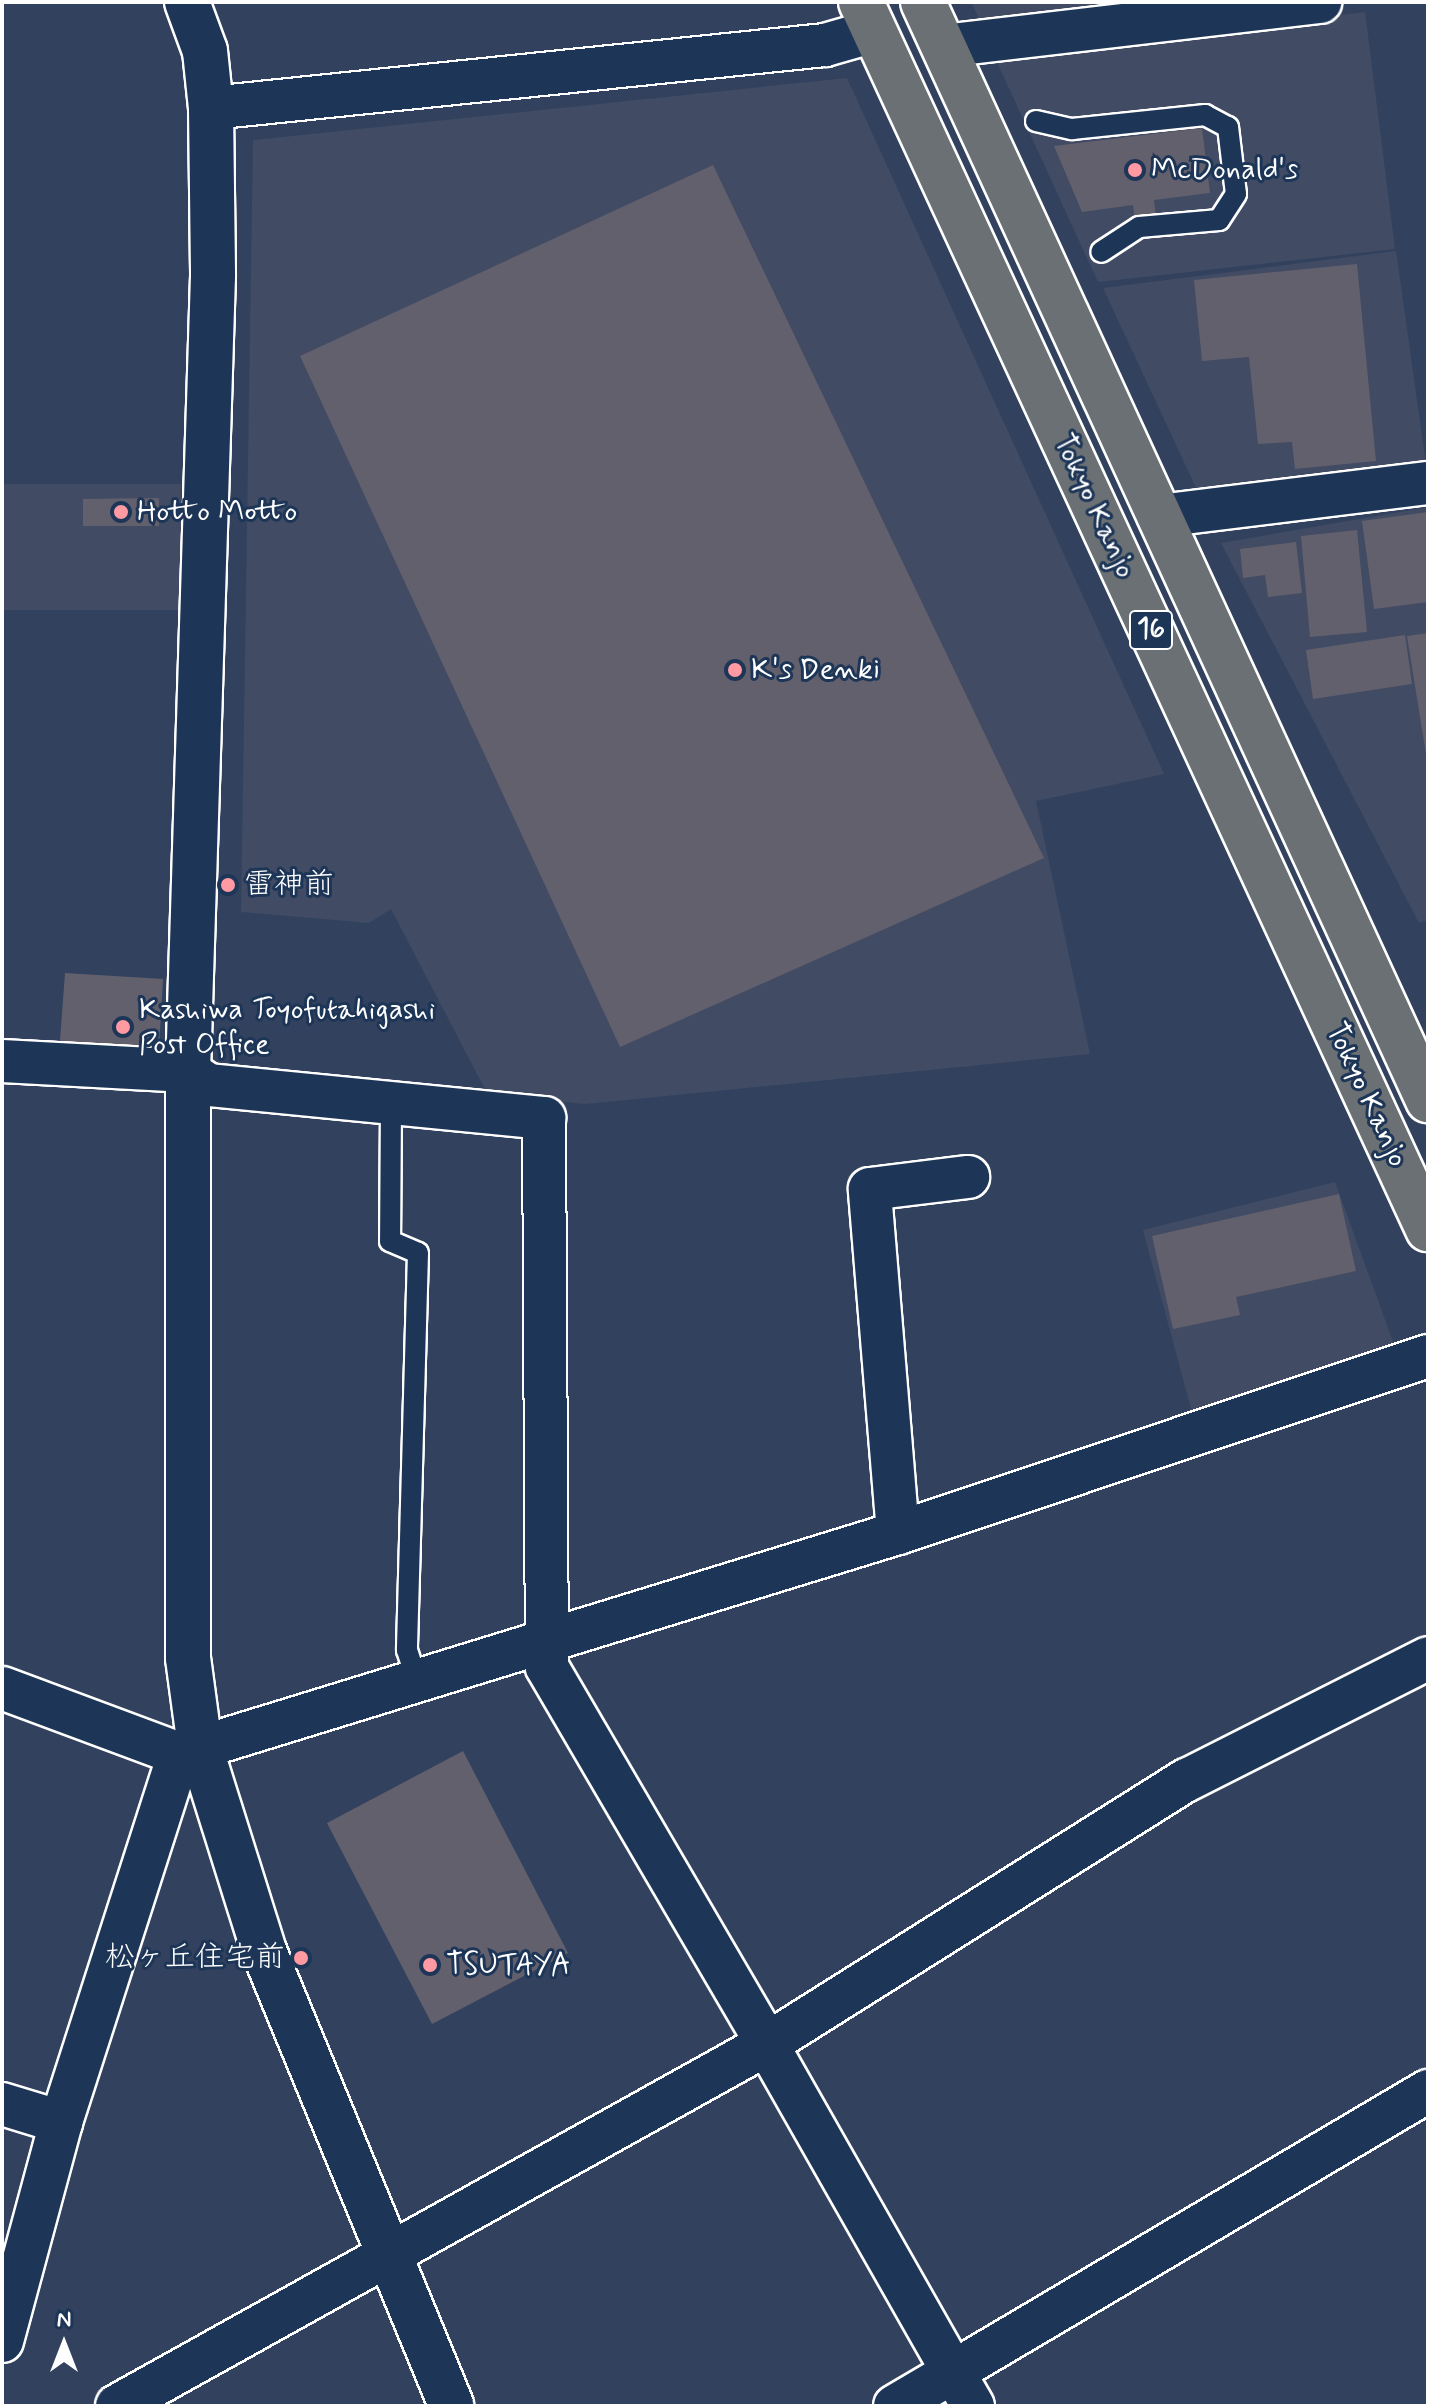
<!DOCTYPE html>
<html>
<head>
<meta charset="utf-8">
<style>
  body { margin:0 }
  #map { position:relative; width:1430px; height:2408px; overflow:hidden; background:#32425e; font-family:Mynerve,"Klee One",sans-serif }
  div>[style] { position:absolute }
  .built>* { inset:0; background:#414b63 }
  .building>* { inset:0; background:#63606e }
  .roads { filter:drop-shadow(2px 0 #fff) drop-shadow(-2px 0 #fff) drop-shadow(0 2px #fff) drop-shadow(0 -2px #fff) }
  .lane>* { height:20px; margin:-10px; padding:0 10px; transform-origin:10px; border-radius:10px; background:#1d3557 }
  .street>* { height:42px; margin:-21px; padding:0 21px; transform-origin:21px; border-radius:21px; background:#1d3557 }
  .secondary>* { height:44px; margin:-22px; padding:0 22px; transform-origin:22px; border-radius:22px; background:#1d3557 }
  .highway>* { height:44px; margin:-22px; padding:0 22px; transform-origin:22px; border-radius:22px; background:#6a7074 }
  .dots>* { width:22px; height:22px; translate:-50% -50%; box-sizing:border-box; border:4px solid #1d3557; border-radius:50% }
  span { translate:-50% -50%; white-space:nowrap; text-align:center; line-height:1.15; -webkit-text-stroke:6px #1d3557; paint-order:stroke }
  .shield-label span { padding:2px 6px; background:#1d3557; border:2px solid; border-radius:6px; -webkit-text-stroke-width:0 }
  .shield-label { font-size:28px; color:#fff; font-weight:700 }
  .poi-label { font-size:30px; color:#fff }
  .left { translate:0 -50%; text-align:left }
  .right { translate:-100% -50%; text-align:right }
  .street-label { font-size:30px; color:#fff }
  .frame { position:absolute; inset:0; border:4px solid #fff; pointer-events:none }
  .north { position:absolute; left:24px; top:2304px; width:80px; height:80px; -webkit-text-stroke:6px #1d3557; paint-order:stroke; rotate:0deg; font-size:22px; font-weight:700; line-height:32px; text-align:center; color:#fff }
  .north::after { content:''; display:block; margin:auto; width:28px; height:36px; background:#fff; clip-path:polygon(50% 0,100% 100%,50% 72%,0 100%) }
</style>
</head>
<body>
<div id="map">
  <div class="built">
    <div style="clip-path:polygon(971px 2px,1118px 2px,1118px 7px,981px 22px)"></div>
    <div style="clip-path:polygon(1365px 12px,1395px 249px,1098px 282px,995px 58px)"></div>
    <div style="clip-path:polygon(847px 78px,1164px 774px,1036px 801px,1090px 1054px,585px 1104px,488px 1095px,391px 909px,369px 923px,241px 912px,253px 140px)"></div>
    <div style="clip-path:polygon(1396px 251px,1426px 464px,1197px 490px,1103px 288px)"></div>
    <div style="clip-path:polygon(2px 484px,181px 484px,181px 610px,2px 610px)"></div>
    <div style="clip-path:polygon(1428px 507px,1428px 920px,1419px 923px,1221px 543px)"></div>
    <div style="clip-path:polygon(1335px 1182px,1396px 1350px,1194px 1420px,1143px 1230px)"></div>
  </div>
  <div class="building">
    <div style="clip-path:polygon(1202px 128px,1210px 193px,1154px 200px,1156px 218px,1135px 221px,1133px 205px,1082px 212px,1054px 146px)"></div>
    <div style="clip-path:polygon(713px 165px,1044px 858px,620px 1047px,300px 356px)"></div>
    <div style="clip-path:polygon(1357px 264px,1376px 461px,1295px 469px,1292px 442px,1258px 444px,1249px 357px,1202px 361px,1194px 280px)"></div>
    <div style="clip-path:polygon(159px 498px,159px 526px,83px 526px,83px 499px)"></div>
    <div style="clip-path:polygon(1428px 512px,1428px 602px,1374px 609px,1362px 521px)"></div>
    <div style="clip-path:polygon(1357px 530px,1367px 632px,1310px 637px,1301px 536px)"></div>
    <div style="clip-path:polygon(1296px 542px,1302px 593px,1268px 597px,1265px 575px,1243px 578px,1240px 549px)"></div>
    <div style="clip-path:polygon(1428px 633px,1428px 754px,1426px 754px,1407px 636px)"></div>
    <div style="clip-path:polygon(1405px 635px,1412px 684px,1313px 699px,1306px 650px)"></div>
    <div style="clip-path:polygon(65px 973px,163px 979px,159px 1048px,60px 1041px)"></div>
    <div style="clip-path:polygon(1339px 1194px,1356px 1271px,1236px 1297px,1240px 1315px,1173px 1329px,1152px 1236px)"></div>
    <div style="clip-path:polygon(463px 1751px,568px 1953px,432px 2024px,327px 1823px)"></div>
  </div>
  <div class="roads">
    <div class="lane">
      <div style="left:1036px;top:121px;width:37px;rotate:13deg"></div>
      <div style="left:1072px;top:129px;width:134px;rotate:-6deg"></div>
      <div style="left:1205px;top:115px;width:26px;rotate:28deg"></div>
      <div style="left:1228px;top:127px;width:67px;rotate:83.2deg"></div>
      <div style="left:1236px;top:194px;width:31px;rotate:123deg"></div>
      <div style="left:1219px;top:220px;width:80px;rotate:175deg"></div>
      <div style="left:1139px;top:227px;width:45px;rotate:146.7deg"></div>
      <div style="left:391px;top:1105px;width:136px;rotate:90.4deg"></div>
      <div style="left:390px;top:1241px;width:30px;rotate:23deg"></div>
      <div style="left:418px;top:1253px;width:397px;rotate:91.6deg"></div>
      <div style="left:407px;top:1650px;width:28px;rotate:72deg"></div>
    </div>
    <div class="street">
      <div style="left:944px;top:46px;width:379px;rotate:-6.7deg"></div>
      <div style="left:211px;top:108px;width:617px;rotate:-5.86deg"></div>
      <div style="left:825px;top:45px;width:51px;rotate:-15.9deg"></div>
      <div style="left:1159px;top:516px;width:271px;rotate:-7deg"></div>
      <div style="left:2px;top:1061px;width:186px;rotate:3.1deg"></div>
      <div style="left:188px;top:1071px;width:24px;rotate:35deg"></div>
      <div style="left:208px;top:1085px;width:338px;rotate:5.6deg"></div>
      <div style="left:544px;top:1118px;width:549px;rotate:89.69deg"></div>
      <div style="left:547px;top:1667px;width:436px;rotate:59.7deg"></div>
      <div style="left:767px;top:2044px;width:744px;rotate:150.89deg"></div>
      <div style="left:898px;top:1533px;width:345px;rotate:-94.7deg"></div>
      <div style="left:870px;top:1189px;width:99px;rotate:-7deg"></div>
      <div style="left:2px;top:1688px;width:189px;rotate:20.4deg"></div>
      <div style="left:2px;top:2104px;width:62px;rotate:17deg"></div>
      <div style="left:2px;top:2341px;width:227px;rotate:-74.9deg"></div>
      <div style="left:61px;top:2122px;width:386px;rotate:-72.2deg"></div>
      <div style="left:179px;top:1754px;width:752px;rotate:-17.09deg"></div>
      <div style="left:898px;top:1533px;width:559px;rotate:-18.47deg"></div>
      <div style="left:895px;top:2406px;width:67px;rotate:-30.4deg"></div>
      <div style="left:953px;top:2372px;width:377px;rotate:-119.6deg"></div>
      <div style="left:767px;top:2044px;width:496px;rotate:-32.2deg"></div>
      <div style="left:1187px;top:1780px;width:270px;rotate:-26.8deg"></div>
      <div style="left:973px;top:2406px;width:39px;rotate:-120deg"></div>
      <div style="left:953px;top:2372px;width:552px;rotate:-30.61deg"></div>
    </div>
    <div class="secondary">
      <div style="left:187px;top:2px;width:52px;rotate:69.8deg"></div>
      <div style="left:205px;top:51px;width:57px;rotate:84deg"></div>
      <div style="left:211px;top:108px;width:168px;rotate:89.3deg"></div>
      <div style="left:213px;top:276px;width:795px;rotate:91.8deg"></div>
      <div style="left:188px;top:1071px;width:587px;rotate:90deg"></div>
      <div style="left:188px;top:1658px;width:90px;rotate:82.3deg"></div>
      <div style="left:200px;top:1747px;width:214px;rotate:72.6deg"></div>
      <div style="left:264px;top:1951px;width:492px;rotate:67.6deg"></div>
    </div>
    <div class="highway">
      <div style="left:861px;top:2px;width:1352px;rotate:65.2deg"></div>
      <div style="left:923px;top:2px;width:1209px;rotate:65.3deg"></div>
    </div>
  </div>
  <div class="dots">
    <div style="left:1135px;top:170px;background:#ff9aa2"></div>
    <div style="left:121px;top:512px;background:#ff9aa2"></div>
    <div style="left:735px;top:670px;background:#ff9aa2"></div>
    <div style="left:228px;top:885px;background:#ff9aa2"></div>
    <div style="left:123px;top:1027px;background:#ff9aa2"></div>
    <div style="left:301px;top:1958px;background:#ff9aa2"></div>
    <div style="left:430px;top:1965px;background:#ff9aa2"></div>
  </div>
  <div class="shield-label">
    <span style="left:1151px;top:630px">16</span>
  </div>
  <div class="poi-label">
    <span class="left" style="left:1151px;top:170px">McDonald's</span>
    <span class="left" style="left:137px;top:512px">Hotto Motto</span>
    <span class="left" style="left:751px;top:670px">K's Denki</span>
    <span class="left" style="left:244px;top:885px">雷神前</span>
    <span class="left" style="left:139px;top:1027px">Kashiwa Toyofutahigashi<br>Post Office</span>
    <span class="right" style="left:285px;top:1958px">松ヶ丘住宅前</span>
    <span class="left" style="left:446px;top:1965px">TSUTAYA</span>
  </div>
  <div class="street-label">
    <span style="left:1094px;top:506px;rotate:65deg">Tokyo Kanjo</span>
    <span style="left:1366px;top:1095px;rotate:65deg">Tokyo Kanjo</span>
  </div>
  <div class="frame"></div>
  <div class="north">N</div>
</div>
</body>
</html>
